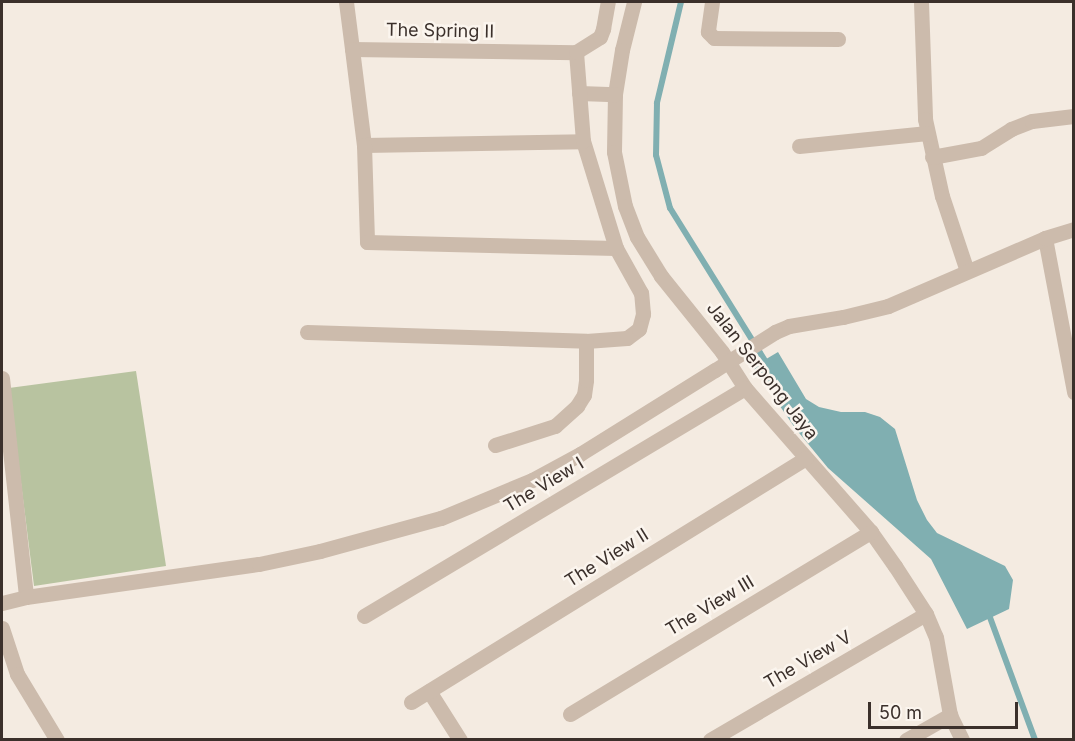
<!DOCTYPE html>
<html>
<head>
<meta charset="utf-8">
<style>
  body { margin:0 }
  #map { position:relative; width:1075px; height:741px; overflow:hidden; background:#f4ebe1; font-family:Inter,sans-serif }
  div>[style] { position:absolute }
  .green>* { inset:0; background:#b8c3a0 }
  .water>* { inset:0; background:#80afb1 }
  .stream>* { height:6px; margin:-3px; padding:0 3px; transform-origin:3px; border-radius:3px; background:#80afb1 }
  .minor>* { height:15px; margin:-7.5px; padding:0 7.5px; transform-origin:7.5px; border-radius:7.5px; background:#ccbbac }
  .minor-bridge>* { height:15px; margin:-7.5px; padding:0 7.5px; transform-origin:7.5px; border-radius:7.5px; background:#ccbbac }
  span { translate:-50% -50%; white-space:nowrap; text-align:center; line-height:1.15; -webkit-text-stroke:5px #fbf5ee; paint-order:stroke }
  .street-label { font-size:18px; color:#3b302b }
  .frame { position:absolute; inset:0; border:3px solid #3b302b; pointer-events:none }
  .scale { position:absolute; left:868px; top:702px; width:150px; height:27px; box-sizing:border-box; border:3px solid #3b302b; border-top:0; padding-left:8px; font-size:18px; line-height:21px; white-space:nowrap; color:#3b302b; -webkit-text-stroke:4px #fbf5ee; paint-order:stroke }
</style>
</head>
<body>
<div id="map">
  <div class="green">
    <div style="clip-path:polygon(136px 371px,166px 566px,34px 586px,9px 388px)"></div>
  </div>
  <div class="water">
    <div style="clip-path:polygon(778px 352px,806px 399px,819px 407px,841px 412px,865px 412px,880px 417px,895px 429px,917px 500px,927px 520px,937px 533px,1005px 566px,1013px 580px,1009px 609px,967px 629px,931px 559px,828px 468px,795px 428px,753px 367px)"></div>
  </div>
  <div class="stream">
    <div style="left:681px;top:2px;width:104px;rotate:103.4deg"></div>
    <div style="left:657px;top:103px;width:52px;rotate:91.1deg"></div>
    <div style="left:656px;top:155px;width:55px;rotate:75.2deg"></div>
    <div style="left:670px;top:208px;width:187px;rotate:58.1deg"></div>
    <div style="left:988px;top:612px;width:136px;rotate:69.8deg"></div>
  </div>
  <div class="minor">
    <div style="left:346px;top:2px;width:47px;rotate:82.7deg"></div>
    <div style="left:352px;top:49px;width:224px;rotate:0.8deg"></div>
    <div style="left:634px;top:2px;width:49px;rotate:104deg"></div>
    <div style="left:622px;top:50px;width:45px;rotate:99deg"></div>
    <div style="left:615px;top:94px;width:58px;rotate:91deg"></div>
    <div style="left:614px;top:152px;width:55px;rotate:78.5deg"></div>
    <div style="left:625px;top:206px;width:33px;rotate:69deg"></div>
    <div style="left:637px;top:237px;width:46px;rotate:58.4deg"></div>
    <div style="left:661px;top:276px;width:97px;rotate:51.2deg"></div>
    <div style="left:722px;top:352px;width:43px;rotate:57.4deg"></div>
    <div style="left:745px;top:388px;width:191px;rotate:48.8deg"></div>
    <div style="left:871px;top:532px;width:42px;rotate:54.8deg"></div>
    <div style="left:895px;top:566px;width:57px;rotate:57.1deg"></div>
    <div style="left:926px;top:614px;width:25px;rotate:67deg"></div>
    <div style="left:936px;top:637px;width:79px;rotate:79.8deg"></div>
    <div style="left:950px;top:715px;width:28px;rotate:64deg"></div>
    <div style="left:712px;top:2px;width:30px;rotate:98deg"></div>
    <div style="left:708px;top:32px;width:8px;rotate:45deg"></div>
    <div style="left:714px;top:38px;width:124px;rotate:0.5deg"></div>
    <div style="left:921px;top:2px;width:117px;rotate:88deg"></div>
    <div style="left:925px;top:119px;width:79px;rotate:77.6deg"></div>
    <div style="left:942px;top:196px;width:79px;rotate:71.6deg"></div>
    <div style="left:352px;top:49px;width:97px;rotate:82.9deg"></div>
    <div style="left:364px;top:145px;width:219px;rotate:-1deg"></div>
    <div style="left:579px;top:93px;width:36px;rotate:2deg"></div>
    <div style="left:364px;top:145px;width:97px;rotate:88.2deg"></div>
    <div style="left:367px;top:242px;width:249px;rotate:1.4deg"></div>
    <div style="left:799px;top:146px;width:129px;rotate:-5.8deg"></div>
    <div style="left:932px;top:157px;width:50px;rotate:-10.4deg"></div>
    <div style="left:981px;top:148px;width:36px;rotate:-32deg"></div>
    <div style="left:1011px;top:129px;width:22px;rotate:-21deg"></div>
    <div style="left:1032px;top:121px;width:42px;rotate:-6.8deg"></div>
    <div style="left:1045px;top:238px;width:157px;rotate:79.3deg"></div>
    <div style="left:307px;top:332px;width:279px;rotate:1.8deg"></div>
    <div style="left:586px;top:341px;width:41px;rotate:-4.2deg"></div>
    <div style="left:627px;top:338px;width:15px;rotate:-37deg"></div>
    <div style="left:639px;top:329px;width:16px;rotate:-75deg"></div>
    <div style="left:643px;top:314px;width:21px;rotate:-95deg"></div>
    <div style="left:641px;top:293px;width:51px;rotate:-119.1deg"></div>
    <div style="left:616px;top:248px;width:112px;rotate:-107.1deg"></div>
    <div style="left:583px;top:141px;width:89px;rotate:-94.5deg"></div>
    <div style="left:576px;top:52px;width:28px;rotate:-32deg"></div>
    <div style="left:600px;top:37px;width:9px;rotate:-69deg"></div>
    <div style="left:603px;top:29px;width:27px;rotate:-80deg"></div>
    <div style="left:775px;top:332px;width:15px;rotate:-23deg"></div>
    <div style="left:789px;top:326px;width:55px;rotate:-9.5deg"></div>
    <div style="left:843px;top:317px;width:46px;rotate:-13.7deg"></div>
    <div style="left:888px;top:306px;width:171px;rotate:-23.4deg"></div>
    <div style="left:1045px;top:238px;width:30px;rotate:-17deg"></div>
    <div style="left:2px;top:378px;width:220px;rotate:83.7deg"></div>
    <div style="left:495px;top:445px;width:63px;rotate:-17.6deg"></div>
    <div style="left:555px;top:426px;width:30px;rotate:-42deg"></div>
    <div style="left:577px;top:406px;width:13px;rotate:-58deg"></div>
    <div style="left:584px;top:395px;width:15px;rotate:-82deg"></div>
    <div style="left:586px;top:380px;width:39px;rotate:-90deg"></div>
    <div style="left:2px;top:603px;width:25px;rotate:-14deg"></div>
    <div style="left:26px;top:597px;width:235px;rotate:-8.1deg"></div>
    <div style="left:259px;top:564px;width:62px;rotate:-12deg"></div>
    <div style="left:320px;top:551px;width:125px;rotate:-15.3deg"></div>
    <div style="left:441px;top:518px;width:99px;rotate:-22.7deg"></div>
    <div style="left:532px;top:480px;width:55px;rotate:-28.4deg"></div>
    <div style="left:580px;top:454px;width:159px;rotate:-31.9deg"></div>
    <div style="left:364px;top:616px;width:444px;rotate:-30.9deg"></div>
    <div style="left:2px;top:628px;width:48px;rotate:71.9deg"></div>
    <div style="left:17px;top:674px;width:77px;rotate:58.8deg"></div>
    <div style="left:429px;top:691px;width:58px;rotate:57.7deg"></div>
    <div style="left:411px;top:702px;width:464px;rotate:-31.7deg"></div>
    <div style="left:570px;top:714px;width:352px;rotate:-31.2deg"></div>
    <div style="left:710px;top:740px;width:250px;rotate:-30.3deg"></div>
    <div style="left:906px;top:740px;width:51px;rotate:-29.6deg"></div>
  </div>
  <div class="minor-bridge">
    <div style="left:715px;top:370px;width:71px;rotate:-32.3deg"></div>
  </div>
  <div class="street-label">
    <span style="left:440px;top:31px;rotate:1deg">The Spring II</span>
    <span style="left:762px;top:371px;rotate:52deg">Jalan Serpong Jaya</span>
    <span style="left:544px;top:485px;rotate:-31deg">The View I</span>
    <span style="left:607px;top:558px;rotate:-32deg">The View II</span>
    <span style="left:710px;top:606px;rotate:-31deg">The View III</span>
    <span style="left:808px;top:660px;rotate:-30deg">The View V</span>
  </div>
  <div class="frame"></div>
  <div class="scale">50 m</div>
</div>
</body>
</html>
